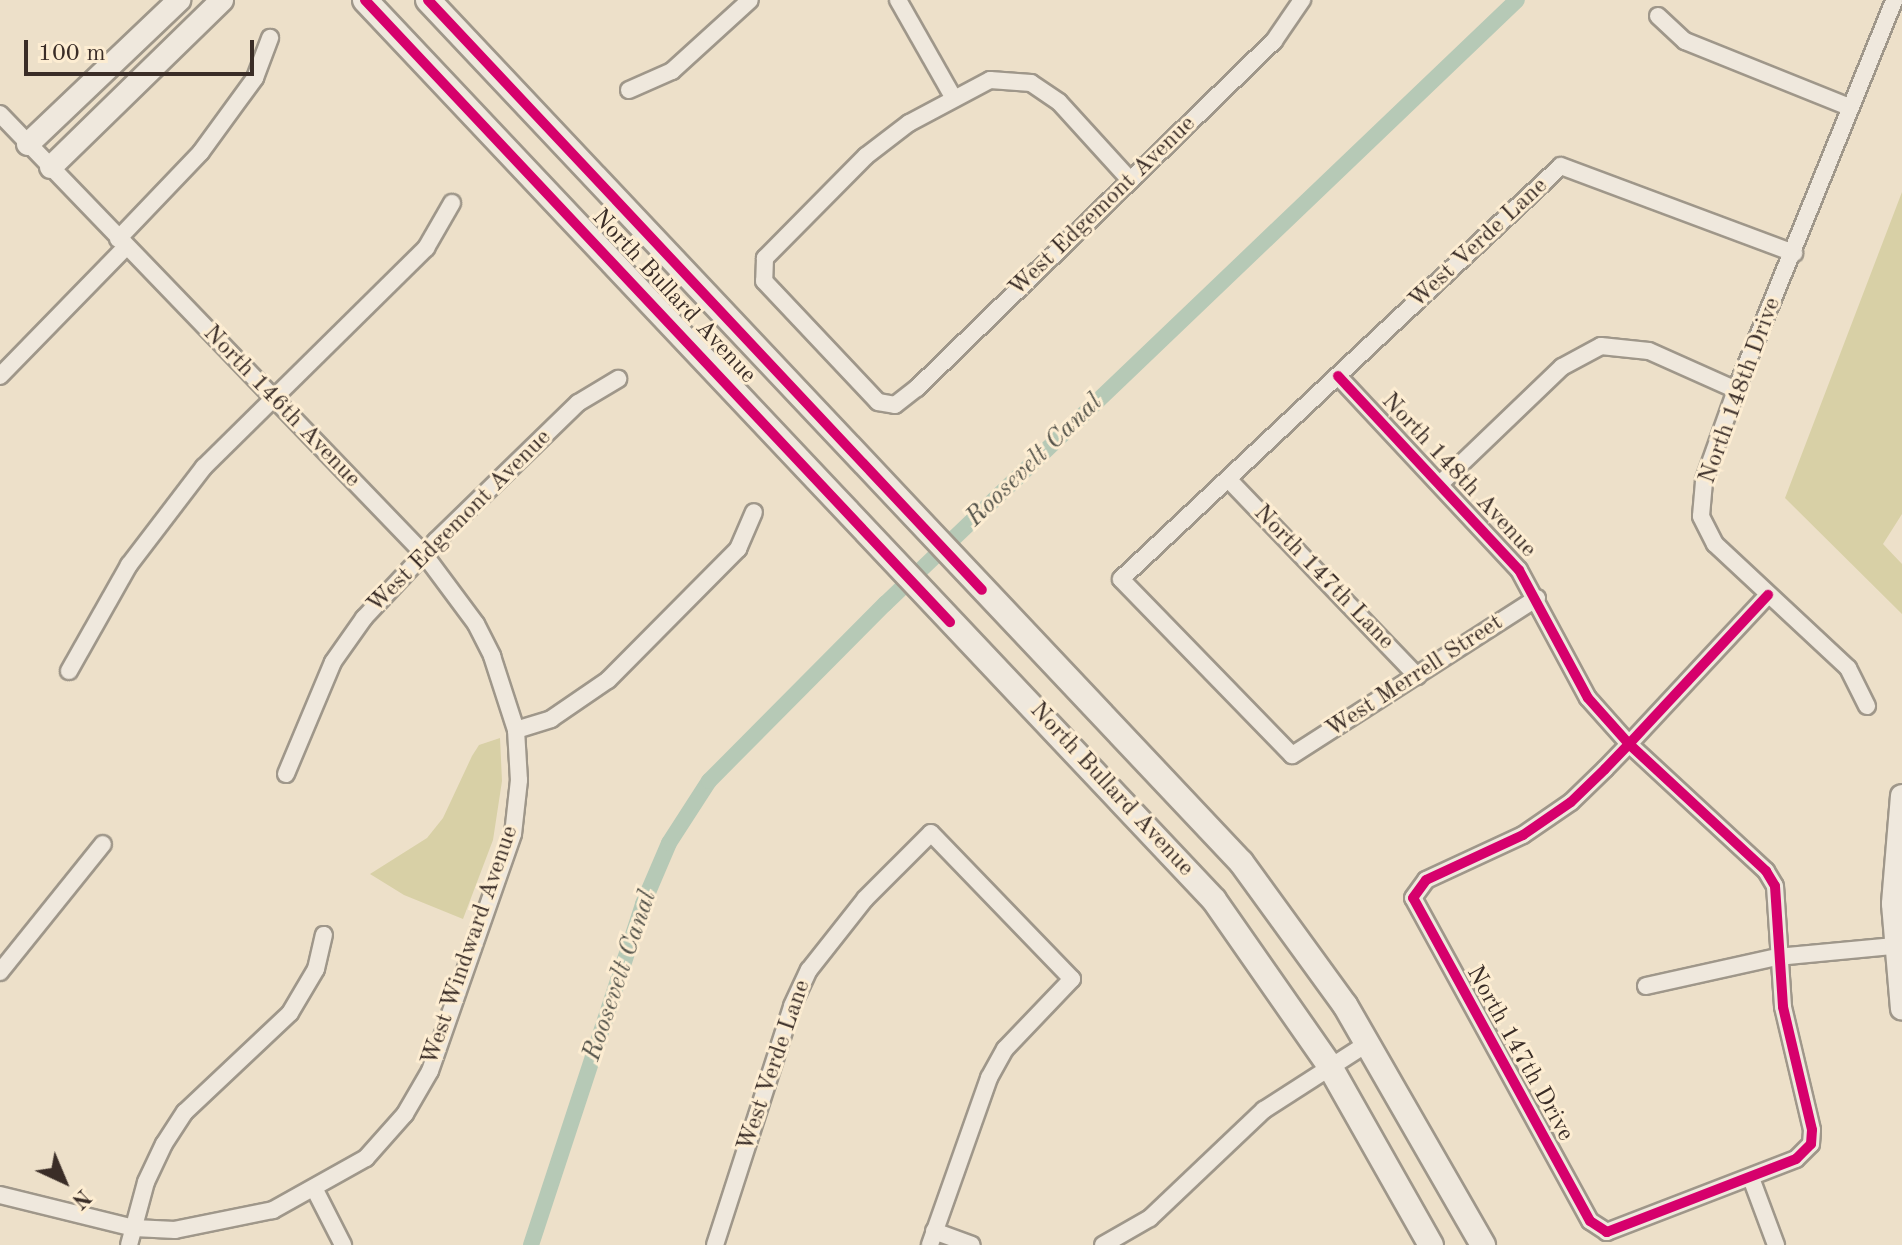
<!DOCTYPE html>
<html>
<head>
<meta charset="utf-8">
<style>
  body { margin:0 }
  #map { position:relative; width:1902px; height:1245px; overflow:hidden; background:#ede0c9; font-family:"Old Standard TT",serif }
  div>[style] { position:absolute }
  .green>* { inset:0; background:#d8d0a6 }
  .canal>* { height:16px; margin:-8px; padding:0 8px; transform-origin:8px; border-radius:8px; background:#b6c9b6 }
  .roads { filter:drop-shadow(2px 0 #9f978a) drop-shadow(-2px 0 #9f978a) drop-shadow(0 2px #9f978a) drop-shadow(0 -2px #9f978a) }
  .minor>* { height:16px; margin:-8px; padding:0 8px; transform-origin:8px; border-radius:8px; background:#efe8dd }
  .tertiary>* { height:22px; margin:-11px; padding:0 11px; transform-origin:11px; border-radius:11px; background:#efe8dd }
  .secondary>* { height:24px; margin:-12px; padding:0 12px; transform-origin:12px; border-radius:12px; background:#efe8dd }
  .cycleway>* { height:10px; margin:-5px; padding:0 5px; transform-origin:5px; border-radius:5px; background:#d6006c }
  span { translate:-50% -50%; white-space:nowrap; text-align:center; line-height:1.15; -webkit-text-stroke:6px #fdedd2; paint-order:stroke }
  .street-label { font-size:24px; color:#3a2d27 }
  .water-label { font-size:26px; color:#535249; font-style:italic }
  .north { position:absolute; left:24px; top:1141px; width:80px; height:80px; -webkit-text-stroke:6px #fdedd2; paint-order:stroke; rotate:136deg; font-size:22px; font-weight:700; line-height:32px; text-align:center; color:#3a2d27 }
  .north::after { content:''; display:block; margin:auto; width:28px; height:36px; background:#3a2d27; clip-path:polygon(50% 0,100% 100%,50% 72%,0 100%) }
  .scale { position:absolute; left:24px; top:40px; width:230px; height:36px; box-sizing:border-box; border:4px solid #3a2d27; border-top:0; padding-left:10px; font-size:24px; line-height:28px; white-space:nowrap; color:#3a2d27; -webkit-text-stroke:6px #fdedd2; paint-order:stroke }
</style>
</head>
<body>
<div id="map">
  <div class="green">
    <div style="clip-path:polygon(1902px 192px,1902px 514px,1883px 544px,1902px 564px,1902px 614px,1785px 498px)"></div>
    <div style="clip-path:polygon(500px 738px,502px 781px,493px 840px,463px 919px,404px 895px,370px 874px,427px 838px,443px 818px,472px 756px,479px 745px)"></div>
  </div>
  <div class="canal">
    <div style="left:531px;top:1245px;width:359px;rotate:-71.8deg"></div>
    <div style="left:643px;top:904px;width:66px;rotate:-66.9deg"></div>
    <div style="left:669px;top:843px;width:74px;rotate:-57.2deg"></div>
    <div style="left:709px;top:781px;width:250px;rotate:-45.2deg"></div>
    <div style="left:885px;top:604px;width:874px;rotate:-43.7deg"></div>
  </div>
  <div class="roads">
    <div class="minor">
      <div style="left:898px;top:0;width:112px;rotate:60.4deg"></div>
      <div style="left:1658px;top:16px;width:37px;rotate:43deg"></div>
      <div style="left:1685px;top:41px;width:177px;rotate:21.9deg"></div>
      <div style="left:629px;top:90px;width:47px;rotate:-23.8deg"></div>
      <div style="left:672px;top:71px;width:105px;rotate:-42.3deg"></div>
      <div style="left:0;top:114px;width:611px;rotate:46.06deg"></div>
      <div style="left:424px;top:554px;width:87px;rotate:53.4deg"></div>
      <div style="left:476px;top:624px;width:36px;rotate:63deg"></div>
      <div style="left:492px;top:656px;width:78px;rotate:72deg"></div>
      <div style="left:516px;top:730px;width:50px;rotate:86.6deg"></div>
      <div style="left:519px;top:780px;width:54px;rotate:96.3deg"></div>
      <div style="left:513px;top:834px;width:251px;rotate:109.3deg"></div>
      <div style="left:430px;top:1071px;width:50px;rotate:120.2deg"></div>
      <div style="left:405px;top:1114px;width:59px;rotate:131.6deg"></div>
      <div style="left:366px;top:1158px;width:107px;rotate:150.8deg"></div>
      <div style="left:273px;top:1210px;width:100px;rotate:168.5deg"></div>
      <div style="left:175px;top:1230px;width:41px;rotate:-177.2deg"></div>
      <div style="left:134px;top:1228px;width:138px;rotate:-166.2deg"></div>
      <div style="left:1130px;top:180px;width:105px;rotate:-132.3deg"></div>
      <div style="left:1059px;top:102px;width:34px;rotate:-146deg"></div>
      <div style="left:1031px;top:83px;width:41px;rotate:-175.8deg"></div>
      <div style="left:990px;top:80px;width:92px;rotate:152deg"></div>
      <div style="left:909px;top:123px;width:54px;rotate:142.5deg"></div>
      <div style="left:866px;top:156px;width:144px;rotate:134.7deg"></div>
      <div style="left:765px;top:258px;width:23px;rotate:92deg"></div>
      <div style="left:764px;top:281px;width:166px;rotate:46.7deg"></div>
      <div style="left:878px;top:402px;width:17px;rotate:10deg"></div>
      <div style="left:895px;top:405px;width:28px;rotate:-38deg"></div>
      <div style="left:917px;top:388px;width:498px;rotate:-44.2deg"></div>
      <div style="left:1274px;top:41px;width:50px;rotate:-55.7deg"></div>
      <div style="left:118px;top:239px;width:120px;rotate:-46.3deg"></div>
      <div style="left:201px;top:152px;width:92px;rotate:-53.9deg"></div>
      <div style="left:255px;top:78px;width:43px;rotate:-69.4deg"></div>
      <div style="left:0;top:376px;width:180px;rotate:-45.7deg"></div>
      <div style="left:1338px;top:376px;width:265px;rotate:47deg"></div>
      <div style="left:1519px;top:570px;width:145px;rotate:61.7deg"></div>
      <div style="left:1588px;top:698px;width:62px;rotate:48.3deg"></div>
      <div style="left:1629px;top:744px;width:187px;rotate:42.8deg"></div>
      <div style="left:1766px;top:871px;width:17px;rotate:59deg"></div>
      <div style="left:1775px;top:886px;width:121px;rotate:86.2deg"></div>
      <div style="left:1783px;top:1007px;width:126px;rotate:76.7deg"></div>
      <div style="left:1812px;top:1130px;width:14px;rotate:94deg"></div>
      <div style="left:1811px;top:1144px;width:21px;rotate:135deg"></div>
      <div style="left:1796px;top:1159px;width:203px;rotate:158.9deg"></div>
      <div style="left:1607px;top:1232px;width:20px;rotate:-147deg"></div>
      <div style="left:1590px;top:1221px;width:368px;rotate:-118.7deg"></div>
      <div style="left:1413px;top:898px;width:22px;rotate:-54deg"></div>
      <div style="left:1426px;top:880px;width:107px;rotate:-24.9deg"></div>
      <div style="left:1523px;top:835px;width:58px;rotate:-34.5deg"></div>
      <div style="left:1571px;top:802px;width:47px;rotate:-44.1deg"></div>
      <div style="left:1605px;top:769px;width:35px;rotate:-46deg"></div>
      <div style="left:1629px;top:744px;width:204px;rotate:-47deg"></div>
      <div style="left:1229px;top:480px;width:272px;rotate:46.2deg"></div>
      <div style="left:1440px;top:484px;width:169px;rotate:-43.8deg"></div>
      <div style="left:1562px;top:367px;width:44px;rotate:-28.3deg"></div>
      <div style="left:1601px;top:346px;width:48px;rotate:5.9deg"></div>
      <div style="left:1649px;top:351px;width:95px;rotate:24.1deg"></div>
      <div style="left:1537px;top:598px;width:291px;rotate:147.3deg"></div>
      <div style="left:1292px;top:755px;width:245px;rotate:-134.2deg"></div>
      <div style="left:1121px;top:579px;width:603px;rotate:-43.19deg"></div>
      <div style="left:1561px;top:166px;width:249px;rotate:20.5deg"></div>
      <div style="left:69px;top:671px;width:122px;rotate:-60.5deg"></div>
      <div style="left:129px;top:565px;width:123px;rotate:-52.6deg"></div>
      <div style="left:204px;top:467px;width:312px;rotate:-44.6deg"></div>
      <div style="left:426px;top:248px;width:52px;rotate:-60deg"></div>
      <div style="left:1867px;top:706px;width:42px;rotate:-116.6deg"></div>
      <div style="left:1848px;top:668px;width:182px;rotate:-137deg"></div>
      <div style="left:1715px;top:544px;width:31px;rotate:-117deg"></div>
      <div style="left:1701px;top:516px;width:36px;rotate:-85deg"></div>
      <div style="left:1704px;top:480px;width:96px;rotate:-70.4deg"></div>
      <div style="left:1736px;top:390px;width:421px;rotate:-67.9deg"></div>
      <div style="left:516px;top:730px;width:37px;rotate:-17deg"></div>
      <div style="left:551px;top:719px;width:69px;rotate:-34.4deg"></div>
      <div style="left:608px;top:680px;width:185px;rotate:-45.2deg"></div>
      <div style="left:738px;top:549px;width:40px;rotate:-66.6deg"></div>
      <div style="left:286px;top:774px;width:121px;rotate:-67.2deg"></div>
      <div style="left:333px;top:662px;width:54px;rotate:-54.8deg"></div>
      <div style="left:364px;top:618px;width:105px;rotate:-46.9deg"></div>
      <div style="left:436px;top:541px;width:198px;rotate:-44.2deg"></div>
      <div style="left:578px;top:403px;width:47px;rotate:-31deg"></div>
      <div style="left:0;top:972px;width:164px;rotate:-51.2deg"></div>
      <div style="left:1646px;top:986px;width:134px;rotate:-12.5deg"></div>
      <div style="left:1777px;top:957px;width:118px;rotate:-5.4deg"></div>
      <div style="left:1751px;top:1178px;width:72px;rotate:69.5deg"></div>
      <div style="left:315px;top:1190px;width:62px;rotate:63deg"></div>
      <div style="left:934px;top:1231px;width:40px;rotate:20.2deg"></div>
      <div style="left:129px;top:1245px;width:65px;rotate:-74.9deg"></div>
      <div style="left:146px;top:1182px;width:42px;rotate:-64.7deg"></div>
      <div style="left:164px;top:1144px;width:38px;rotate:-57deg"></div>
      <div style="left:185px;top:1112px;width:144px;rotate:-43.3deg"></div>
      <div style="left:290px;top:1013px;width:51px;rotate:-59.4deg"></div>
      <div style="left:316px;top:969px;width:35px;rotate:-77deg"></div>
      <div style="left:715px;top:1245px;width:251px;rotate:-72.1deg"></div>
      <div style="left:792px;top:1006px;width:40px;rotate:-65deg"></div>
      <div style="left:809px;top:970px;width:90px;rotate:-51.7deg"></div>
      <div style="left:865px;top:899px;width:93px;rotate:-45deg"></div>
      <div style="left:931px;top:833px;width:203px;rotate:46deg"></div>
      <div style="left:1072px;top:979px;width:97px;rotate:133.7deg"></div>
      <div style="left:1005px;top:1049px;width:33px;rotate:119deg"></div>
      <div style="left:989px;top:1078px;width:177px;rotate:109.5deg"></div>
      <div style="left:1103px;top:1245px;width:54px;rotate:-29.9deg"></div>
      <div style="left:1150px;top:1218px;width:157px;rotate:-43.5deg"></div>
      <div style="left:1264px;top:1110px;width:124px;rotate:-32.8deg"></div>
    </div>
    <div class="tertiary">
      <div style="left:28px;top:144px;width:209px;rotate:-43.6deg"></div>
      <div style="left:51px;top:167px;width:239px;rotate:-44.3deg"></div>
      <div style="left:1902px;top:796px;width:108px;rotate:94.8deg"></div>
      <div style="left:1893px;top:904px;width:105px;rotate:85.1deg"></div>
    </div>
    <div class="secondary">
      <div style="left:365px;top:0;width:1237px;rotate:46.67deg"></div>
      <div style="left:1214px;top:900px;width:201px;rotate:55.1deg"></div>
      <div style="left:1329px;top:1065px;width:207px;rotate:60.5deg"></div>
      <div style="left:428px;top:0;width:1185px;rotate:46.68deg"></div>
      <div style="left:1241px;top:862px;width:177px;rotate:54deg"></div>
      <div style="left:1345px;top:1005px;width:277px;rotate:60.1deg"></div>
    </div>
  </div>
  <div class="cycleway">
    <div style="left:365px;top:0;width:854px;rotate:46.76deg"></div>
    <div style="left:428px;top:0;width:809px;rotate:46.8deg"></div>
    <div style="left:1338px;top:376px;width:265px;rotate:47deg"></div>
    <div style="left:1519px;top:570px;width:145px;rotate:61.7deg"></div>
    <div style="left:1588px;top:698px;width:62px;rotate:48.3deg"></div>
    <div style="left:1629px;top:744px;width:187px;rotate:42.8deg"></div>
    <div style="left:1766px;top:871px;width:17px;rotate:59deg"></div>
    <div style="left:1775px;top:886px;width:121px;rotate:86.2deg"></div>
    <div style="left:1783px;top:1007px;width:126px;rotate:76.7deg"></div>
    <div style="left:1812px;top:1130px;width:14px;rotate:94deg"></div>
    <div style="left:1811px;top:1144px;width:21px;rotate:135deg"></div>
    <div style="left:1796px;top:1159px;width:203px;rotate:158.9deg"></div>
    <div style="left:1607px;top:1232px;width:20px;rotate:-147deg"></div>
    <div style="left:1590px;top:1221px;width:368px;rotate:-118.7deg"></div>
    <div style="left:1413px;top:898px;width:22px;rotate:-54deg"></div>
    <div style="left:1426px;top:880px;width:107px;rotate:-24.9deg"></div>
    <div style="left:1523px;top:835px;width:58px;rotate:-34.5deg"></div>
    <div style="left:1571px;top:802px;width:47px;rotate:-44.1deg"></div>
    <div style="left:1605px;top:769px;width:35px;rotate:-46deg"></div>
    <div style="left:1629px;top:744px;width:204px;rotate:-47deg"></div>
  </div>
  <div class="street-label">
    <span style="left:1103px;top:207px;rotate:-44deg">West Edgemont Avenue</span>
    <span style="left:1479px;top:244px;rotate:-43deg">West Verde Lane</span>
    <span style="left:673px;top:297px;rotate:47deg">North Bullard Avenue</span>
    <span style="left:1741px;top:391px;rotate:-70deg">North 148th Drive</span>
    <span style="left:281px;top:407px;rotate:46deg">North 146th Avenue</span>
    <span style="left:1458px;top:476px;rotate:47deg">North 148th Avenue</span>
    <span style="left:460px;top:522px;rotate:-45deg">West Edgemont Avenue</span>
    <span style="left:1323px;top:578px;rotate:46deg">North 147th Lane</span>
    <span style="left:1415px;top:677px;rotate:-33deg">West Merrell Street</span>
    <span style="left:1111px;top:790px;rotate:47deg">North Bullard Avenue</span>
    <span style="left:471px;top:946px;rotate:-71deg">West Windward Avenue</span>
    <span style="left:1519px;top:1054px;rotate:61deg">North 147th Drive</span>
    <span style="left:775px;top:1066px;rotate:-71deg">West Verde Lane</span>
  </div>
  <div class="water-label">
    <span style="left:1035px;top:461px;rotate:-44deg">Roosevelt Canal</span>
    <span style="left:621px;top:976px;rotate:-71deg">Roosevelt Canal</span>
  </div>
  <div class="north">N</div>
  <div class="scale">100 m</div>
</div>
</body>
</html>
